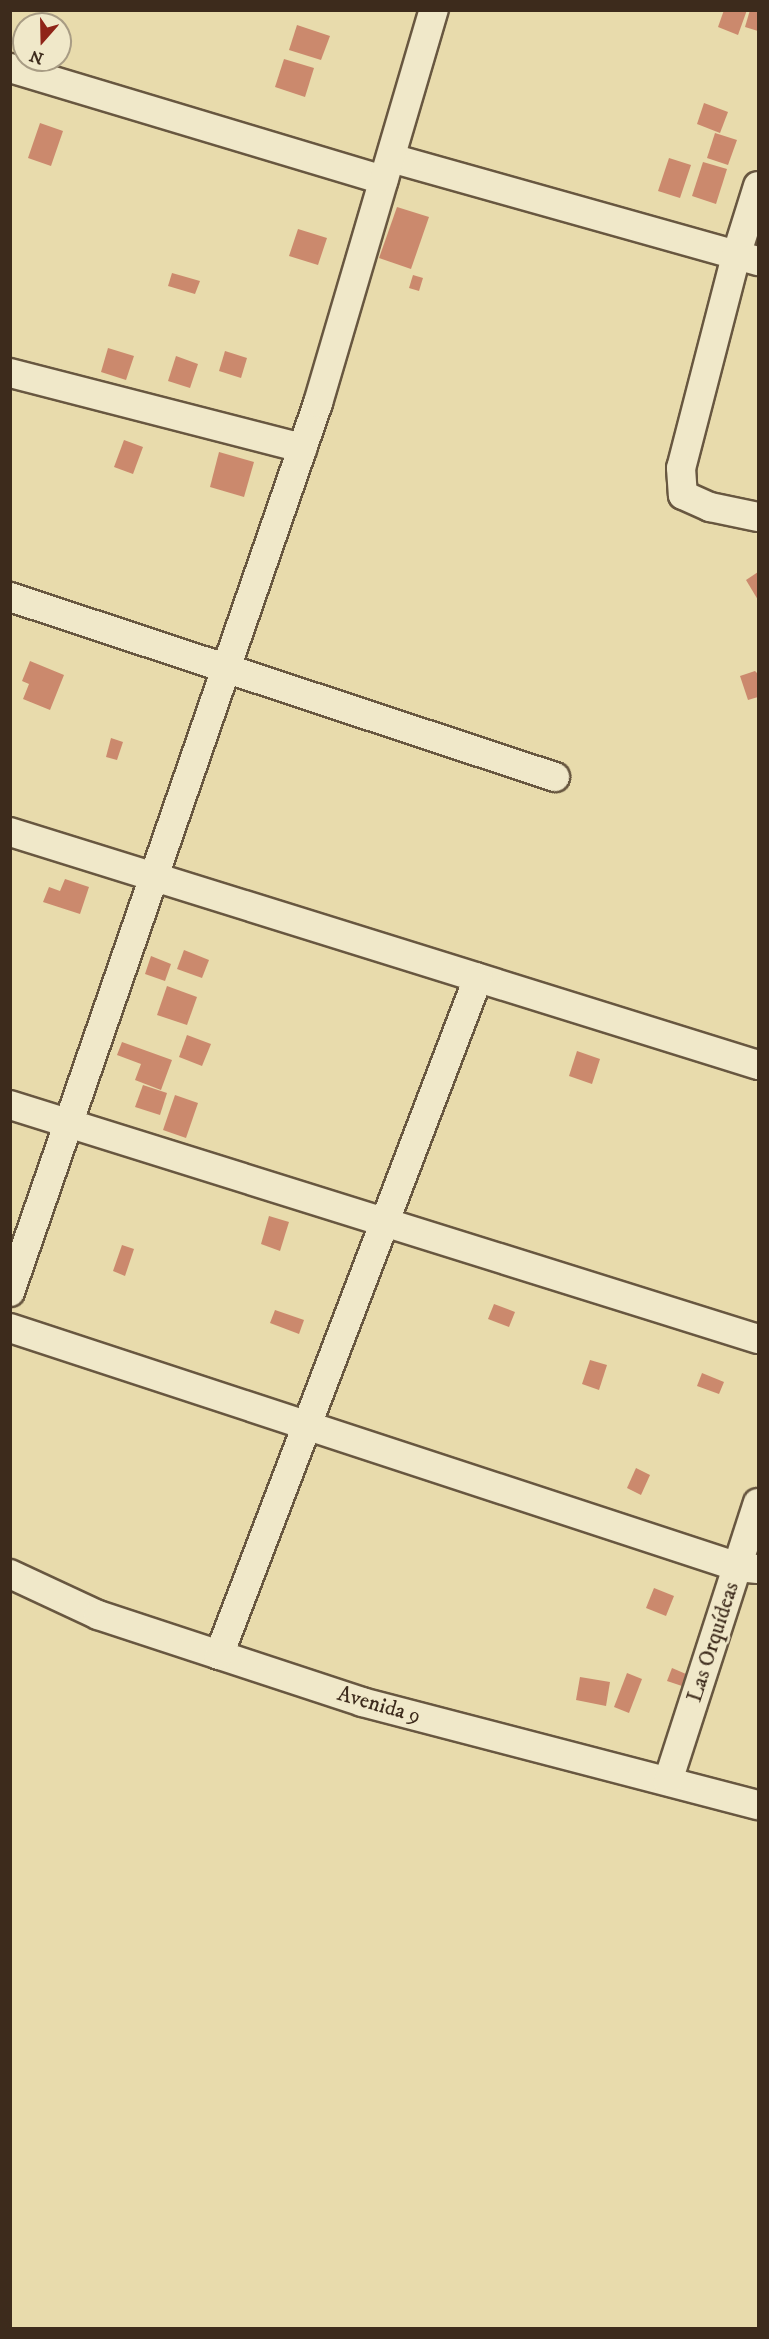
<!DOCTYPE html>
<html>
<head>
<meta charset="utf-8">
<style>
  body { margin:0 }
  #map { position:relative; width:769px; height:2339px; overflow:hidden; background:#e8dbac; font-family:"IM FELL DW Pica",serif }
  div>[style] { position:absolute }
  .building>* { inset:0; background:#cb896d }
  .roads { filter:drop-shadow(2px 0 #685740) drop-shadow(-2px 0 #685740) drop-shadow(0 2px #685740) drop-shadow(0 -2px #685740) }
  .minor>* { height:28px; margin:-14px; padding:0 14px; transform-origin:14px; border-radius:14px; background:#f0e8c9 }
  span { translate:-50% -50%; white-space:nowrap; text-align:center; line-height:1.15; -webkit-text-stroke:5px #f0e8c9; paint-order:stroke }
  .street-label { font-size:22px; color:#3d2b1c }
  .frame { position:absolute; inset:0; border:12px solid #3d2b1c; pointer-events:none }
  .north { position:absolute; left:12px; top:12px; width:60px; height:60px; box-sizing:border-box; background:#f0e8c9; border:2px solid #a89c84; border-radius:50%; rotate:200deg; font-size:16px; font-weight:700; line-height:24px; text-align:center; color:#3d2b1c }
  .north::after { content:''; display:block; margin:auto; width:21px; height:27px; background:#8f2418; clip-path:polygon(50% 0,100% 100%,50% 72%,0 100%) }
</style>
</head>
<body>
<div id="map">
  <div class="building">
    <div style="clip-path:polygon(724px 10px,747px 10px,738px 35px,718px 27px)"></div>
    <div style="clip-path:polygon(750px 10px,758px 10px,758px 31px,745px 27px)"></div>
    <div style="clip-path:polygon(297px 25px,330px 36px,321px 60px,289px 50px)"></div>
    <div style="clip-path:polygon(284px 59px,314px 68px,305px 97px,275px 87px)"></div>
    <div style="clip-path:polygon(704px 103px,728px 112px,720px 133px,697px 124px)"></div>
    <div style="clip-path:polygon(40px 123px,63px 131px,51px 166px,28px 158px)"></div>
    <div style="clip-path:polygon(715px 133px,737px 140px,728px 165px,707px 158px)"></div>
    <div style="clip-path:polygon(669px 158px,691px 165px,680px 198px,658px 191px)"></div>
    <div style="clip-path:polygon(703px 162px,727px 169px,716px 204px,692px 196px)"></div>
    <div style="clip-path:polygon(397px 207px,429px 217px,411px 269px,379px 258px)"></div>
    <div style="clip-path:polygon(298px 229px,327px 238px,318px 265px,289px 256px)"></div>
    <div style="clip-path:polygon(172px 273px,200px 281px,195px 294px,168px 286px)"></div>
    <div style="clip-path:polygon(413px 275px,423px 278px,419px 291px,409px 288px)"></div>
    <div style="clip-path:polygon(108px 348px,134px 356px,126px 380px,101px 372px)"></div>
    <div style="clip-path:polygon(225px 351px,247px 358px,241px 378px,219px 371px)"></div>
    <div style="clip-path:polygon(176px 356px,198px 364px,190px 388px,168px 381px)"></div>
    <div style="clip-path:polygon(124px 440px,143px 447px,133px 474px,114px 467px)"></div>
    <div style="clip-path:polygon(219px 452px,254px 462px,244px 497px,210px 487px)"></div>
    <div style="clip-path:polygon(758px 572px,758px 600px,746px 580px)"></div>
    <div style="clip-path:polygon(30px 661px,64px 675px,50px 710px,23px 699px,29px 684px,22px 681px)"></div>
    <div style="clip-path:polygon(755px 671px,758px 674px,758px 697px,748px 700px,740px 676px)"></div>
    <div style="clip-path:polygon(111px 738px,123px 742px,117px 760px,106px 757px)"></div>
    <div style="clip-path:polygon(65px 879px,89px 887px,80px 914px,43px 902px,49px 887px,60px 891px)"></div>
    <div style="clip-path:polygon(184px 950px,209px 960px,202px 978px,177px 969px)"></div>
    <div style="clip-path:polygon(151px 956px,171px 964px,165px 981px,145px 974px)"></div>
    <div style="clip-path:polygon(167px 986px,197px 997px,187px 1025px,157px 1015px)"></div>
    <div style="clip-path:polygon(187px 1035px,211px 1044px,202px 1066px,179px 1057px)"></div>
    <div style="clip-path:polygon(122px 1042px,172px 1060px,161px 1090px,135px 1080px,141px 1064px,117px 1055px)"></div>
    <div style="clip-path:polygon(577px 1051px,600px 1059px,592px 1084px,569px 1076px)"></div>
    <div style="clip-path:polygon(143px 1085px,167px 1093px,160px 1115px,135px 1107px)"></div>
    <div style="clip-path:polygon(175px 1095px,198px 1103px,186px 1138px,163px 1130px)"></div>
    <div style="clip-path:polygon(269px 1216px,289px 1222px,280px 1251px,261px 1244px)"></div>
    <div style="clip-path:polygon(122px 1245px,134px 1249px,125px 1276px,113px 1271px)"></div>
    <div style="clip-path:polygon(494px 1304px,515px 1312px,509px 1327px,488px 1319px)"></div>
    <div style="clip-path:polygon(275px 1310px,304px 1320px,299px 1334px,270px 1323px)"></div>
    <div style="clip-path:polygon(590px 1360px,607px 1365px,599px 1390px,582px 1384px)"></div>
    <div style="clip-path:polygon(702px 1373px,724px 1382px,719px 1394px,697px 1386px)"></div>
    <div style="clip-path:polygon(636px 1468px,650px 1475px,641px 1495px,627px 1488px)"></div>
    <div style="clip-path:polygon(654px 1588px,674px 1596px,666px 1616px,646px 1608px)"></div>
    <div style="clip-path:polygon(672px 1668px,686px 1674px,682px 1686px,667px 1681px)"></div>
    <div style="clip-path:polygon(627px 1673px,642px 1679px,629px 1713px,614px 1707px)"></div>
    <div style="clip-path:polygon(580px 1677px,610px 1682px,606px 1706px,576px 1700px)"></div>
  </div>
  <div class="roads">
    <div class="minor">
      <div style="left:10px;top:68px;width:390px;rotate:16.7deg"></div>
      <div style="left:391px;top:158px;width:381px;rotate:15.7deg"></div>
      <div style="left:758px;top:186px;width:73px;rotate:107.4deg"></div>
      <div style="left:736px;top:256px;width:219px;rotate:104.5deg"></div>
      <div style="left:681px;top:468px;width:27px;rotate:86deg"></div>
      <div style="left:683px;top:495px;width:30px;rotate:24deg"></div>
      <div style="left:710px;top:507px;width:49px;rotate:11.8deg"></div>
      <div style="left:10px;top:373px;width:302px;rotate:14.4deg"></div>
      <div style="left:10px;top:597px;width:574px;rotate:18.28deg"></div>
      <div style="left:10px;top:832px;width:783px;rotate:17.3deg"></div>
      <div style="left:10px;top:1105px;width:784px;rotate:17.37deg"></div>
      <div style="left:10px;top:1292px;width:941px;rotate:-70.89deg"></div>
      <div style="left:318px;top:403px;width:410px;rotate:-73.6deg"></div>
      <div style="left:10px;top:1328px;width:766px;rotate:18.17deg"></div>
      <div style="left:738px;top:1567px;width:20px;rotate:6deg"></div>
      <div style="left:10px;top:1574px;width:97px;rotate:25deg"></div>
      <div style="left:98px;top:1615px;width:278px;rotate:18.2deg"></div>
      <div style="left:362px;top:1702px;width:409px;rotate:14.6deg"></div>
      <div style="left:219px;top:1655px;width:725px;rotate:-69.06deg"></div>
      <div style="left:668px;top:1781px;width:292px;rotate:-72.1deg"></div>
    </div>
  </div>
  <div class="street-label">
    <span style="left:713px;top:1642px;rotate:-72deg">Las Orquídeas</span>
    <span style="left:379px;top:1705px;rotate:16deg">Avenida 9</span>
  </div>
  <div class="frame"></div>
  <div class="north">N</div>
</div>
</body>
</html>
